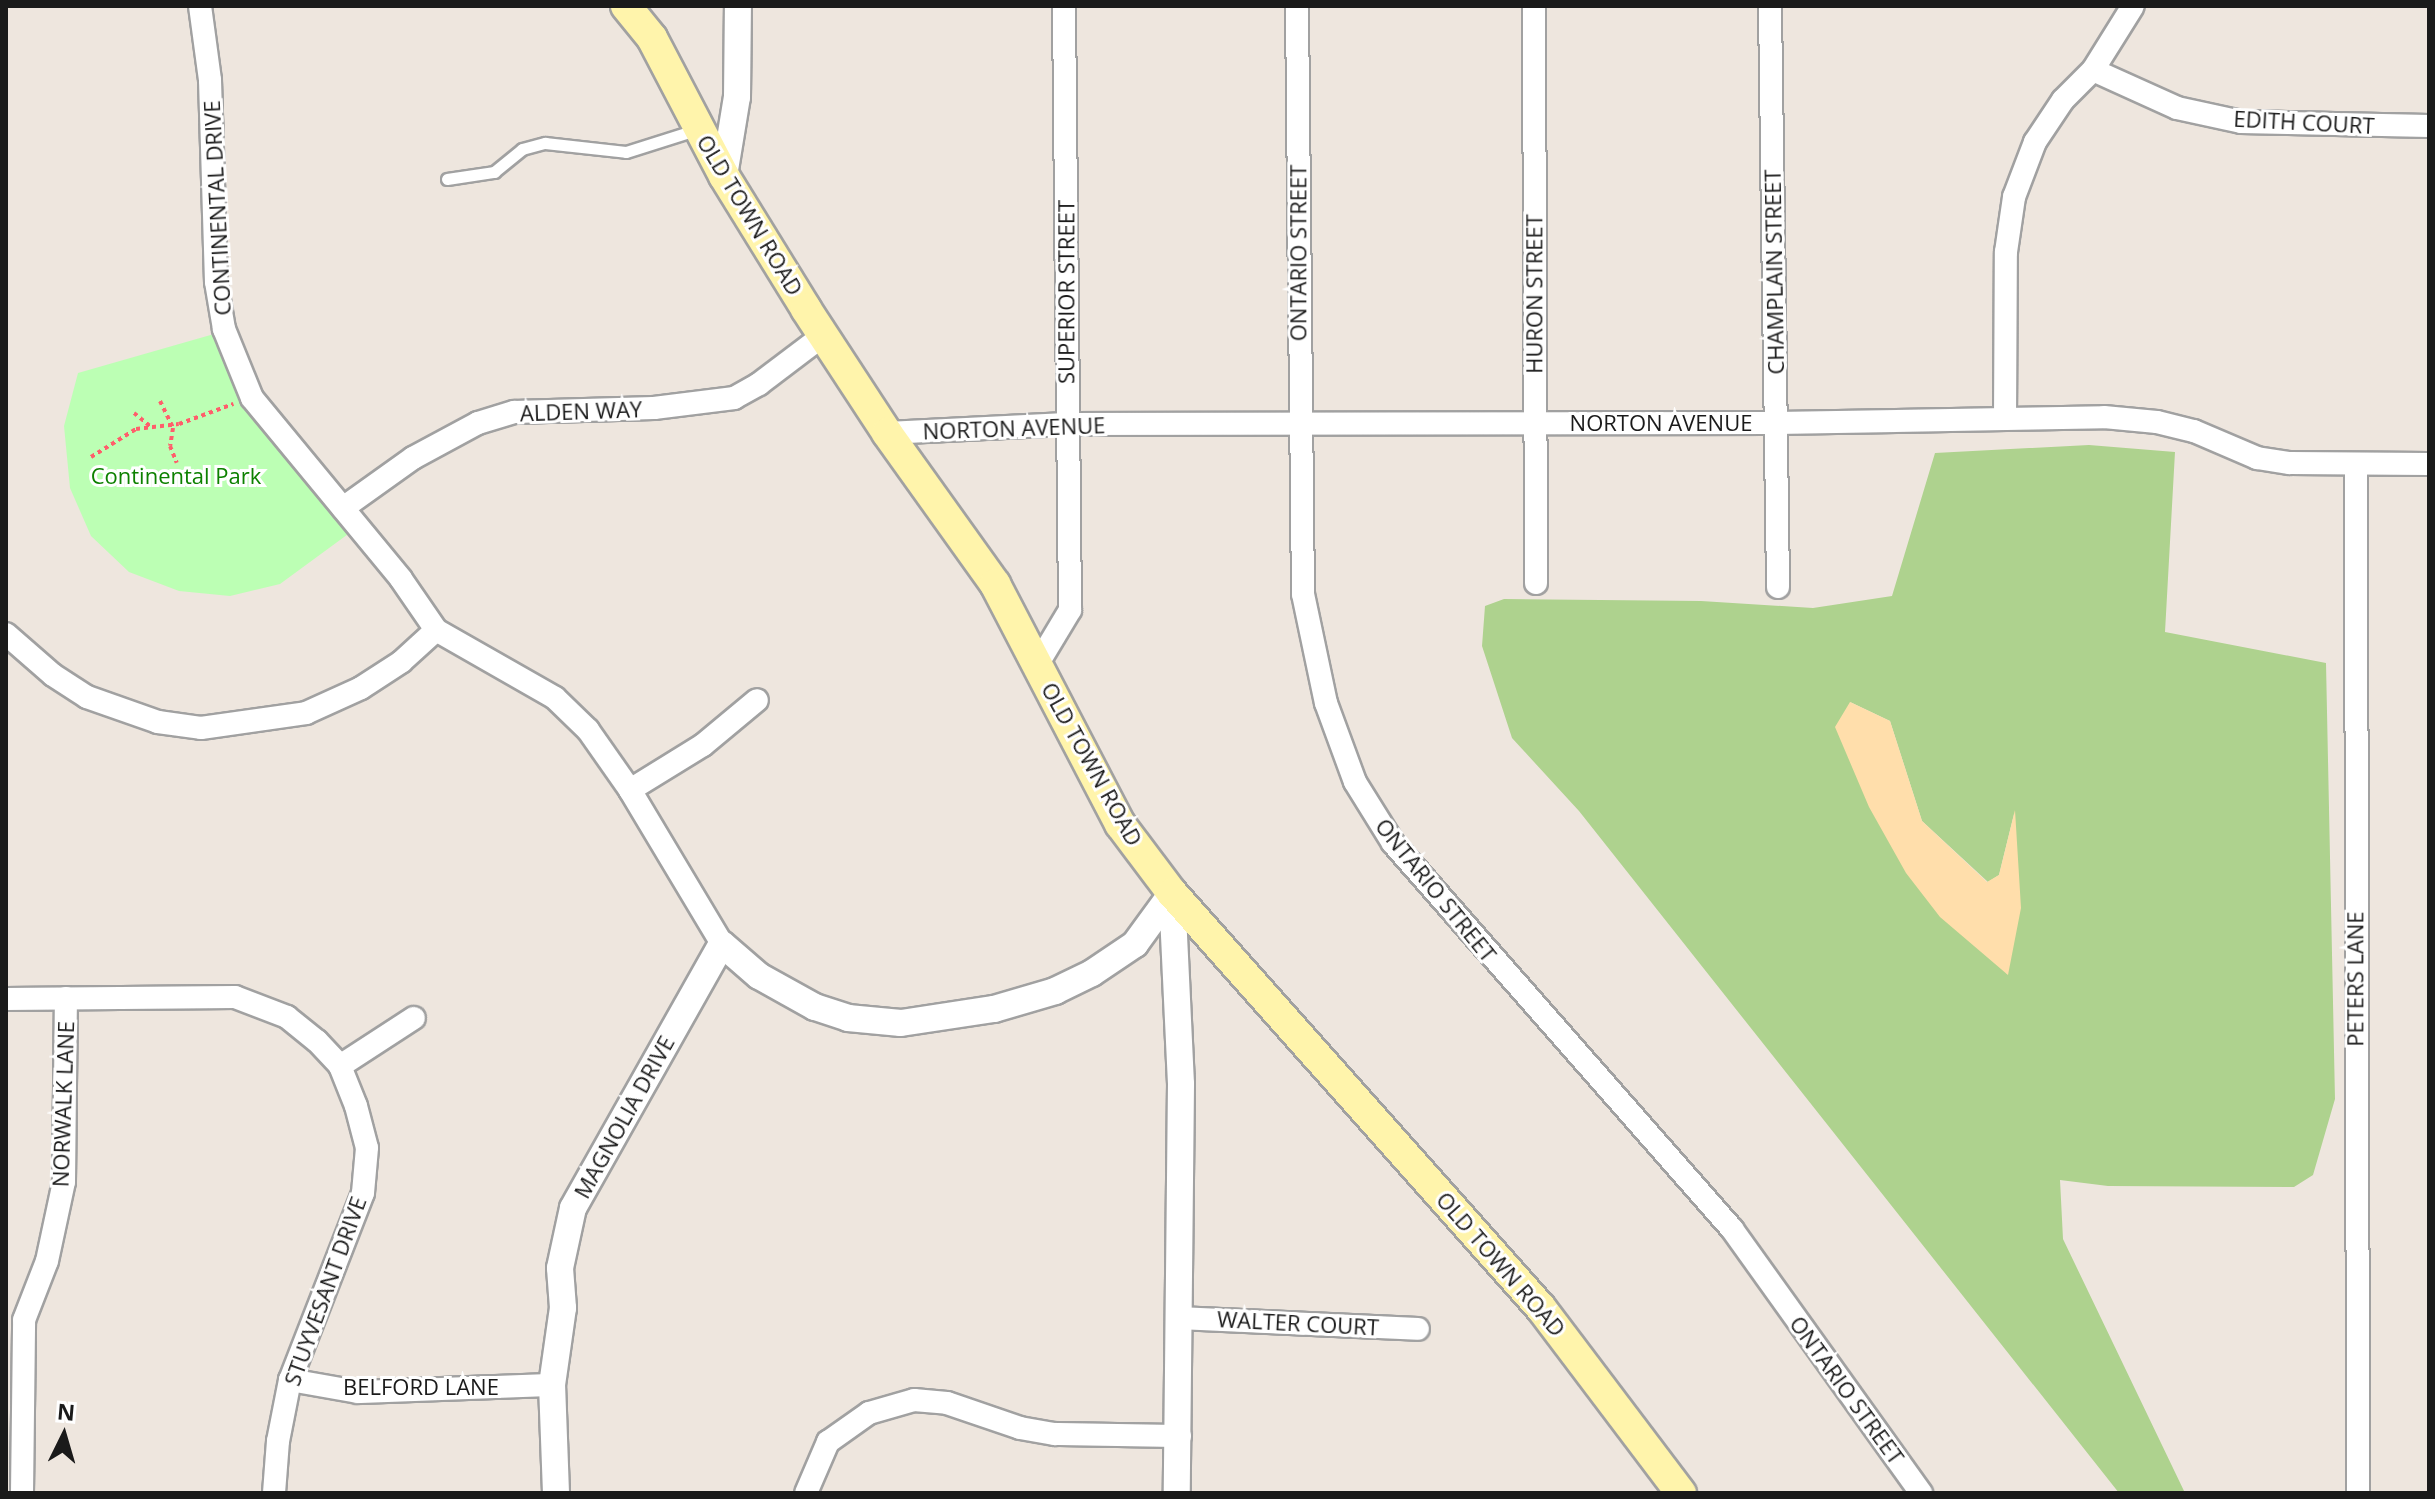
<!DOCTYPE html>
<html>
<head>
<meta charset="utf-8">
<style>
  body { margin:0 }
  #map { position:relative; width:2435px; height:1499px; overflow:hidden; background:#eee6de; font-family:"Open Sans",sans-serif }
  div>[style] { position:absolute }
  .forest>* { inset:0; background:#aed28e }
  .sand>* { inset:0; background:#ffdeab }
  .park>* { inset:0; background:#bcffb4 }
  .path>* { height:4px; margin-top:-2px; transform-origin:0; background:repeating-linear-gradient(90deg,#ff5e6b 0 4px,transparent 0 8px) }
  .roads { filter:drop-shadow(2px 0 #a1a1a1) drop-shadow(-2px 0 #a1a1a1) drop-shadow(0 2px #a1a1a1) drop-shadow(0 -2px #a1a1a1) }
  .service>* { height:11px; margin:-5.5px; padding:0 5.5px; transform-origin:5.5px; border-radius:5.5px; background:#fff }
  .minor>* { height:22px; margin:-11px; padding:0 11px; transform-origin:11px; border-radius:11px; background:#fff }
  .tertiary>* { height:26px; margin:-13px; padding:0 13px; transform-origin:13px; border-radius:13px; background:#fff }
  .secondary>* { height:30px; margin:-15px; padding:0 15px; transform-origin:15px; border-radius:15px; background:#fff4ab }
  span { translate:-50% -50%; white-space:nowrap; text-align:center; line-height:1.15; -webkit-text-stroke:6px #fff; paint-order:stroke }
  .street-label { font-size:22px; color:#1a1a1a }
  .park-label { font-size:22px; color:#0d8100 }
  .frame { position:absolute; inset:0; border:8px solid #1a1a1a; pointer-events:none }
  .north { position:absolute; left:24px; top:1395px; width:80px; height:80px; -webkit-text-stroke:6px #fff; paint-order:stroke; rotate:5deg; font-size:22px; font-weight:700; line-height:32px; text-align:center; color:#1a1a1a }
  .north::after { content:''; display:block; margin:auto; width:28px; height:36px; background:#1a1a1a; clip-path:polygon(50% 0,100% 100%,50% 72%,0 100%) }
</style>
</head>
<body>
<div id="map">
  <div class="forest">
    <div style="clip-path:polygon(evenodd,2089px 445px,2175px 452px,2165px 632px,2326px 663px,2335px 1099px,2313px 1175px,2294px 1187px,2108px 1186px,2060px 1180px,2063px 1239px,2185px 1493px,2119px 1493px,1579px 811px,1512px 738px,1482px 646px,1485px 606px,1504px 599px,1701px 601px,1813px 608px,1892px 596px,1935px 453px,2089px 445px,1850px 702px,1890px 721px,1922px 821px,1988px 882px,1999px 875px,2014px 814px,2007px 974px,1850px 702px)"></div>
  </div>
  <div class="sand">
    <div style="clip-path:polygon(1850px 702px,1890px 721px,1922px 821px,1987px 882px,1999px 875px,2015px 810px,2021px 908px,2008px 975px,1940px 917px,1906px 873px,1869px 807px,1835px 727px)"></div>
  </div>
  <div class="park">
    <div style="clip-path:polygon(221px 332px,243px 398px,355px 529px,280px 584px,230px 596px,179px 591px,129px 572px,91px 536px,70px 488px,64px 426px,78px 373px)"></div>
  </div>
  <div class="path">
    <div style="left:160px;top:401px;width:30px;rotate:64deg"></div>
    <div style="left:173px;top:428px;width:18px;rotate:99deg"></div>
    <div style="left:170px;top:446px;width:18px;rotate:68deg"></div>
    <div style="left:134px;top:413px;width:21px;rotate:39deg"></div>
    <div style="left:91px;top:457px;width:53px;rotate:-31.9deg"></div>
    <div style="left:136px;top:429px;width:43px;rotate:-6.6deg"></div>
    <div style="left:179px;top:424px;width:58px;rotate:-20.3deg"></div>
  </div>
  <div class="roads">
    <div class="service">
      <div style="left:447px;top:179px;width:48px;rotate:-8.5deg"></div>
      <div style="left:494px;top:172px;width:36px;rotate:-39deg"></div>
      <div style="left:522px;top:149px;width:24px;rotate:-15deg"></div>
      <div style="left:545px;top:143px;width:81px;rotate:6.3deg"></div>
      <div style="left:626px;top:152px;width:77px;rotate:-17.5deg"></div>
    </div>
    <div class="minor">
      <div style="left:200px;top:6px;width:75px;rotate:82.3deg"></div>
      <div style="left:210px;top:80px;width:202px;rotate:88.3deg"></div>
      <div style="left:216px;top:282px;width:48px;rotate:80.3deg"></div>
      <div style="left:224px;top:329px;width:74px;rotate:67.9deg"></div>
      <div style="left:252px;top:398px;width:234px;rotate:50.5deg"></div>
      <div style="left:401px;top:579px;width:62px;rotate:55.5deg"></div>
      <div style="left:436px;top:630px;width:137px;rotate:29.7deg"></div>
      <div style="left:555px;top:698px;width:46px;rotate:44.1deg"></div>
      <div style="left:588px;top:730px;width:73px;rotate:55deg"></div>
      <div style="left:630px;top:790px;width:179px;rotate:59.1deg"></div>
      <div style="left:1297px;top:6px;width:588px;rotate:89.42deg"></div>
      <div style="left:1303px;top:594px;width:111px;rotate:78.1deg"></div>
      <div style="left:1326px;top:703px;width:84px;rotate:69.8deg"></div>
      <div style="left:1355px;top:782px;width:72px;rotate:58.1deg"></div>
      <div style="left:1393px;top:843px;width:514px;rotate:48.71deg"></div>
      <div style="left:1732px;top:1229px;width:325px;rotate:54.4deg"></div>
      <div style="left:1534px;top:6px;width:577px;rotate:89.8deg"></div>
      <div style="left:1770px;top:6px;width:581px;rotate:89.21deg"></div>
      <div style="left:2093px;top:70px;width:92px;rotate:24.3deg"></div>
      <div style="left:2177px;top:108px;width:66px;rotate:12.3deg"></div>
      <div style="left:2241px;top:122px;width:188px;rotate:1.2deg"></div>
      <div style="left:2005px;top:419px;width:167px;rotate:-89.7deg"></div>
      <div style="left:2006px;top:252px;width:56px;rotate:-81.7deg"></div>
      <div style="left:2014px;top:197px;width:59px;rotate:-69.1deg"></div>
      <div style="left:2035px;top:142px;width:50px;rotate:-56.3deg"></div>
      <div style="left:2063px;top:100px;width:42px;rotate:-45deg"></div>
      <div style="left:2093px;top:70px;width:75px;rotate:-58deg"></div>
      <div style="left:887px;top:433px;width:179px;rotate:-2.9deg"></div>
      <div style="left:1066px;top:424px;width:710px;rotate:-0.08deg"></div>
      <div style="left:1776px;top:423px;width:328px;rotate:-1deg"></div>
      <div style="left:2104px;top:417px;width:53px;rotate:5.4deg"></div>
      <div style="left:2157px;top:422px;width:38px;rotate:14deg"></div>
      <div style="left:2194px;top:431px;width:69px;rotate:23.2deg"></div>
      <div style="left:2257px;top:458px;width:33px;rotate:9deg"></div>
      <div style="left:2290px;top:463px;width:139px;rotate:0.4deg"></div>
      <div style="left:2356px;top:465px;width:1028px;rotate:89.89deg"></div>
      <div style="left:343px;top:508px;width:86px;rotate:-35.5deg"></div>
      <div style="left:413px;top:458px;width:74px;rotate:-28.3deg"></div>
      <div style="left:478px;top:423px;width:38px;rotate:-17deg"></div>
      <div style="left:514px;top:412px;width:140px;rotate:-1.6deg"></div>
      <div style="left:654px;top:408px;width:81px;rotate:-7.1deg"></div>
      <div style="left:734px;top:398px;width:29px;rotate:-29deg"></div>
      <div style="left:759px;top:384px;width:83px;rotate:-37.1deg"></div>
      <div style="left:6px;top:634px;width:62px;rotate:41.1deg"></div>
      <div style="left:53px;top:675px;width:40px;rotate:32.9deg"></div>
      <div style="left:87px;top:697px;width:75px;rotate:19.4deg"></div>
      <div style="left:158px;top:722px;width:43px;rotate:7.9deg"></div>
      <div style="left:201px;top:728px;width:106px;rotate:-8.1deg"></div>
      <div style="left:306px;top:713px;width:60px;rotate:-24.4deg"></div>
      <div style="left:361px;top:688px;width:48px;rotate:-33deg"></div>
      <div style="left:401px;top:662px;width:47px;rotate:-42.4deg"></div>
      <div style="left:1037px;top:665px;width:64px;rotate:-59deg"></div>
      <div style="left:1070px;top:610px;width:604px;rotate:-90.57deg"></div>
      <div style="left:630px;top:790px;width:86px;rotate:-31.7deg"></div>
      <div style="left:703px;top:745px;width:70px;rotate:-39.8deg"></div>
      <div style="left:6px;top:999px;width:229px;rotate:-0.5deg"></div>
      <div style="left:235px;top:997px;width:56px;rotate:21deg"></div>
      <div style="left:287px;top:1017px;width:38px;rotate:39deg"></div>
      <div style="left:317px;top:1041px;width:34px;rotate:47deg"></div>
      <div style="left:340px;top:1066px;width:43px;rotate:68.2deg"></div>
      <div style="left:356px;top:1106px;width:43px;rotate:75.3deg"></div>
      <div style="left:367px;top:1148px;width:45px;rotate:95.1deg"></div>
      <div style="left:363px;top:1193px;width:201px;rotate:111.3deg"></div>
      <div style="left:290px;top:1380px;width:62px;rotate:101.1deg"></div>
      <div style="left:278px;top:1441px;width:52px;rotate:94.4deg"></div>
      <div style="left:340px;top:1066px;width:88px;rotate:-33deg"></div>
      <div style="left:1178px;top:1318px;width:240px;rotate:2.6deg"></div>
      <div style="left:290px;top:1380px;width:69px;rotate:10deg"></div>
      <div style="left:358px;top:1392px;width:194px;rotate:-2.1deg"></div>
      <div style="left:22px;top:1493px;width:173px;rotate:-89.3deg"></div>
      <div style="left:24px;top:1320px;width:63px;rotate:-68.7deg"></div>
      <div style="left:47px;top:1261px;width:81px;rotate:-77.9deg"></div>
      <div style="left:64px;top:1182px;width:184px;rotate:-89.4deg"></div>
      <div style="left:806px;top:1493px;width:56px;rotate:-66.7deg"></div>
      <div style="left:828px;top:1442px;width:50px;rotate:-35.3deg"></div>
      <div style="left:869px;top:1413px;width:47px;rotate:-16.1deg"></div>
      <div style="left:914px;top:1400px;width:33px;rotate:5deg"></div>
      <div style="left:947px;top:1403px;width:77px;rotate:18.9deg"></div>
      <div style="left:1020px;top:1428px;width:36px;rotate:10deg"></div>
      <div style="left:1055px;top:1434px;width:125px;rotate:0.9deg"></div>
    </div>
    <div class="tertiary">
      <div style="left:724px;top:176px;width:80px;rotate:-80.7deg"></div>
      <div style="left:737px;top:97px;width:91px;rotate:-89.4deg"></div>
      <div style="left:1172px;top:893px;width:191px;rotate:87.3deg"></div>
      <div style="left:1181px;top:1084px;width:409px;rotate:90.6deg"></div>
      <div style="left:556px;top:1493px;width:108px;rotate:-92.1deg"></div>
      <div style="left:552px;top:1385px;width:78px;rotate:-81.9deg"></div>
      <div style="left:563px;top:1308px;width:40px;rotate:-94.3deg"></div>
      <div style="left:560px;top:1268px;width:61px;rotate:-77.8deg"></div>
      <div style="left:573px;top:1208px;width:303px;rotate:-60.6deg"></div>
      <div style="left:722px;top:944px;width:49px;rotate:40.9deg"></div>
      <div style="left:759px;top:976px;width:64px;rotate:29deg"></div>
      <div style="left:815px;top:1007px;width:35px;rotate:18deg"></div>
      <div style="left:848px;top:1018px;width:53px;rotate:5.4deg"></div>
      <div style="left:901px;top:1023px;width:94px;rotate:-8.6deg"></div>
      <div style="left:994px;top:1009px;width:64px;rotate:-16.4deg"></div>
      <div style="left:1055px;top:991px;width:41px;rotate:-25.9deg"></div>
      <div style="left:1092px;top:973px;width:52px;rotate:-34deg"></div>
      <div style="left:1135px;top:944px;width:63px;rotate:-54deg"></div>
    </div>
    <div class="secondary">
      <div style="left:626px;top:6px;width:41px;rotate:50.9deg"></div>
      <div style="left:652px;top:38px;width:156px;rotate:62.4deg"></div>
      <div style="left:724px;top:176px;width:156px;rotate:58.3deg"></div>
      <div style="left:806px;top:309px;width:148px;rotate:56.8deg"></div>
      <div style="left:887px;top:433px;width:186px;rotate:54.4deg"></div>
      <div style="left:995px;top:584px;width:271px;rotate:62.5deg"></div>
      <div style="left:1120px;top:824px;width:86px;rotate:53deg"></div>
      <div style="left:1172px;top:893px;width:555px;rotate:48.36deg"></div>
      <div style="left:1541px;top:1308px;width:232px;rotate:52.9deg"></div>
    </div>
  </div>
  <div class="street-label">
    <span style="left:2304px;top:122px;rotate:3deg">EDITH COURT</span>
    <span style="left:217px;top:208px;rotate:-93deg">CONTINENTAL DRIVE</span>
    <span style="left:750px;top:215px;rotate:59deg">OLD TOWN ROAD</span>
    <span style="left:1298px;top:253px;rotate:-90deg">ONTARIO STREET</span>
    <span style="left:1774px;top:272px;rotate:-91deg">CHAMPLAIN STREET</span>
    <span style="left:1066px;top:292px;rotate:-90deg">SUPERIOR STREET</span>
    <span style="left:1534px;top:294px;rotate:-90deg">HURON STREET</span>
    <span style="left:581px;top:411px;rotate:-2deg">ALDEN WAY</span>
    <span style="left:1661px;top:423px">NORTON AVENUE</span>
    <span style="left:1014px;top:428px;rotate:-2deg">NORTON AVENUE</span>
    <span style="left:1092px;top:764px;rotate:61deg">OLD TOWN ROAD</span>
    <span style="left:1436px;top:890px;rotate:51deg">ONTARIO STREET</span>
    <span style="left:2355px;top:979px;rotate:-90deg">PETERS LANE</span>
    <span style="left:63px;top:1104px;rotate:-88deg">NORWALK LANE</span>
    <span style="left:624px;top:1117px;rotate:-61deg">MAGNOLIA DRIVE</span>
    <span style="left:1501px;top:1264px;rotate:49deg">OLD TOWN ROAD</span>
    <span style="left:325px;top:1291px;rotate:-70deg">STUYVESANT DRIVE</span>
    <span style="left:1298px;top:1323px;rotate:3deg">WALTER COURT</span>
    <span style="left:421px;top:1387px">BELFORD LANE</span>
    <span style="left:1847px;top:1390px;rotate:54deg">ONTARIO STREET</span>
  </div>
  <div class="park-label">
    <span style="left:176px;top:476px">Continental Park</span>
  </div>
  <div class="frame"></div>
  <div class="north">N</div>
</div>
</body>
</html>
